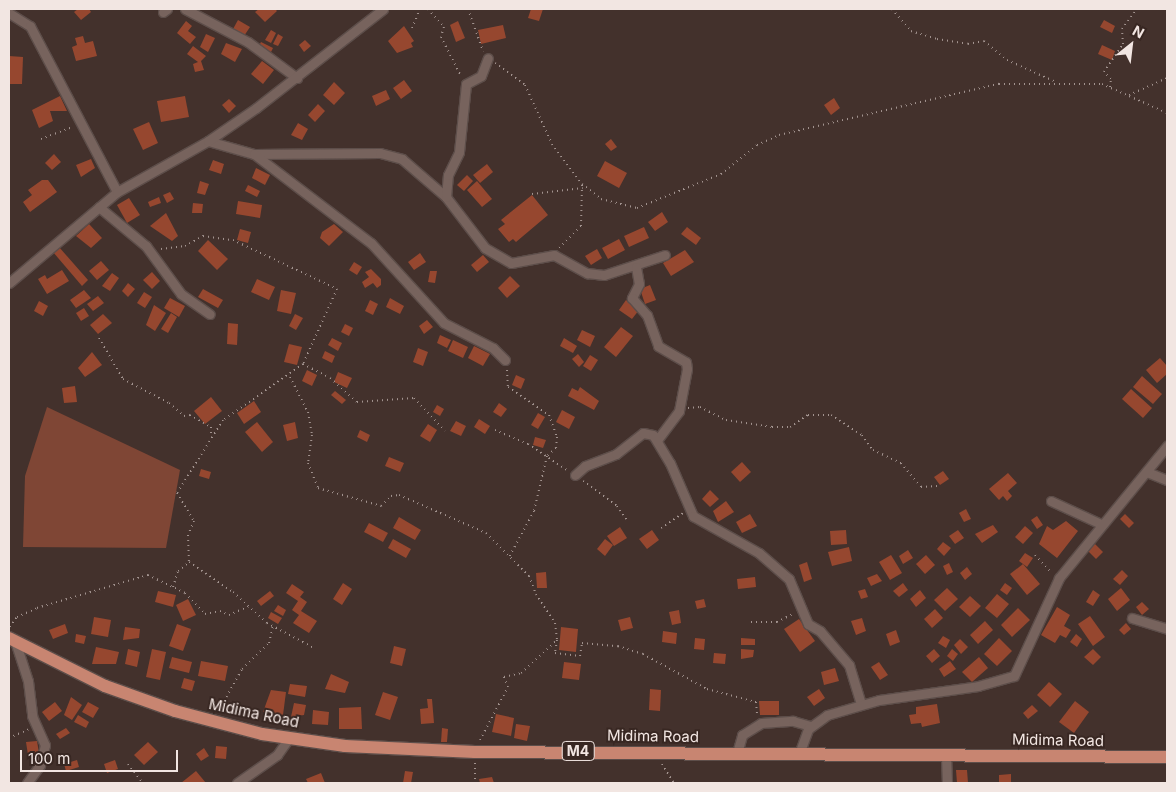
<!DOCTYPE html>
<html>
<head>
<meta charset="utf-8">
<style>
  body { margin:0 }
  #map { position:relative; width:1176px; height:792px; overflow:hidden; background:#43312c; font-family:Inter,sans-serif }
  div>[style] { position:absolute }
  .green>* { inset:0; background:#7f4635 }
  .building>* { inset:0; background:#96472f }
  .path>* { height:2px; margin-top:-1px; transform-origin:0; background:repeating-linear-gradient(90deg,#a2938f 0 1px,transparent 0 5px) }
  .roads { filter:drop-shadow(1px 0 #5d4e4a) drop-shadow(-1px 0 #5d4e4a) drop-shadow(0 1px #5d4e4a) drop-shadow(0 -1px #5d4e4a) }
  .street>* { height:9px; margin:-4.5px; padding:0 4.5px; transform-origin:4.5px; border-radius:4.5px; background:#77635d }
  .primary>* { height:12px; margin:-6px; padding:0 6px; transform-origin:6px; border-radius:6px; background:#c88571 }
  span { translate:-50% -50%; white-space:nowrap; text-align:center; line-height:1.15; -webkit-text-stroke:4px #382722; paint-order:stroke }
  .shield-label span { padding:1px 4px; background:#382722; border:1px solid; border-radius:4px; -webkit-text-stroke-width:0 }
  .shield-label { font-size:14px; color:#f2e6e2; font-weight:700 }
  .street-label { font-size:15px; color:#f2e6e2 }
  .frame { position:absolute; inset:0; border:10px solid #f2e6e2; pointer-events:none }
  .north { position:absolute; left:1106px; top:20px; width:50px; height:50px; -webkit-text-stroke:4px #382722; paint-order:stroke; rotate:29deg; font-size:14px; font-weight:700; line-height:20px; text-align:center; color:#f2e6e2 }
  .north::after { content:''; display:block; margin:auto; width:18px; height:22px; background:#f2e6e2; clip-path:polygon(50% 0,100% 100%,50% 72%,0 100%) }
  .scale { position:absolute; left:20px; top:750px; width:158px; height:22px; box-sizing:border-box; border:2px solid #f2e6e2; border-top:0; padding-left:6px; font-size:15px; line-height:18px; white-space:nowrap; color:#f2e6e2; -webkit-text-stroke:4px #382722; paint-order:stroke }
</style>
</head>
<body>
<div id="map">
  <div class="green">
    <div style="clip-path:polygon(47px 407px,180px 470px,166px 548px,23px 547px,25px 476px)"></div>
  </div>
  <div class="building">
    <div style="clip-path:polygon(78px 9px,89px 9px,91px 12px,81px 20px,74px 12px)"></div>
    <div style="clip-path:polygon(259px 9px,275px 9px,277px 11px,265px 22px,255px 12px)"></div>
    <div style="clip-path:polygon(531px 9px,543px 9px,539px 21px,528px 18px)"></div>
    <div style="clip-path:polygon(238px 20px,250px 27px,244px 36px,233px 29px)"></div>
    <div style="clip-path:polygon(1104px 20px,1115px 26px,1112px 33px,1100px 27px)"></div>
    <div style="clip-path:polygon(186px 21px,192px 26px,188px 31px,196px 37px,190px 44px,177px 33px)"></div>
    <div style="clip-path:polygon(458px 21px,465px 38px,456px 42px,450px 25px)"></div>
    <div style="clip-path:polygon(503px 25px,506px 38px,481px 44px,478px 30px)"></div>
    <div style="clip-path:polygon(404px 26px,414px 41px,411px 43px,413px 47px,397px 53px,388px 41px)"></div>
    <div style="clip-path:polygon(271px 30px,276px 33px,271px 43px,265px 40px)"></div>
    <div style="clip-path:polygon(206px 34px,215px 38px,208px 52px,200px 47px)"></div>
    <div style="clip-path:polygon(278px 34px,283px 37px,278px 46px,273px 44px)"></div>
    <div style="clip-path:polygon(83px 36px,85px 43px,93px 41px,97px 56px,76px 61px,72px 47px,77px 45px,75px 38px)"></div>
    <div style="clip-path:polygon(305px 40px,311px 46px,304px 52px,299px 45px)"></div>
    <div style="clip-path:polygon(261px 42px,273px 48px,269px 56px,257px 49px)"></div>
    <div style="clip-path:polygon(226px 43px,242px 49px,235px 62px,221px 54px)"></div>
    <div style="clip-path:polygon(1102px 45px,1115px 51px,1112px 60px,1098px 54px)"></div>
    <div style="clip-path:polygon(193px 46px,206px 56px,201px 61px,204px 70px,195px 72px,193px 64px,198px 62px,187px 54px)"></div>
    <div style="clip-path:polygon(9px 56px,23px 57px,22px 84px,9px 84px)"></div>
    <div style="clip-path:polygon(262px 61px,274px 70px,263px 84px,251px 74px)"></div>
    <div style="clip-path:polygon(404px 80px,412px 91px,401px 99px,393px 88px)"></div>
    <div style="clip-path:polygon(334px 82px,345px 93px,334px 105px,323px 95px)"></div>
    <div style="clip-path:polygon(386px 90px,390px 99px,376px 106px,372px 96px)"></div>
    <div style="clip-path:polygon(60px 96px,67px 111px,50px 111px,53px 121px,39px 128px,32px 110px)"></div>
    <div style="clip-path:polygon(185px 96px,189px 117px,161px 122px,157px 101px)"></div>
    <div style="clip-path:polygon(834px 98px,840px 108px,831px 115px,824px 105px)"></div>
    <div style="clip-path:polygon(229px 99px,236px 106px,229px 113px,222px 105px)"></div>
    <div style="clip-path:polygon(318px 104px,325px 111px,315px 122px,308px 115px)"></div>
    <div style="clip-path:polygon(149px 122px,158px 143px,143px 150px,133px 129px)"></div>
    <div style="clip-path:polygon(298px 123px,308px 129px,302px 140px,291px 135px)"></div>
    <div style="clip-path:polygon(611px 139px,617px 147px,611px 151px,605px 144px)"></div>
    <div style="clip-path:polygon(54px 154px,61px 162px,52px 170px,45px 163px)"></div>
    <div style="clip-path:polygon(91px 159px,95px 168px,81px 177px,76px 165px)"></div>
    <div style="clip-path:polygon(213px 160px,224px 164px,221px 174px,209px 170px)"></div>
    <div style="clip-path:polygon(605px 161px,627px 173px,619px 188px,597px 176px)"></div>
    <div style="clip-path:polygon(487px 164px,493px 172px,480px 183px,473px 175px)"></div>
    <div style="clip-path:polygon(256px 168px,270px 175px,265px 185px,252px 178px)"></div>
    <div style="clip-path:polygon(467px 175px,473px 181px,464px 191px,457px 185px)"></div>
    <div style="clip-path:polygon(42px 180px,48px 180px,57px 192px,30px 212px,23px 202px,32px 195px,28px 190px)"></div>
    <div style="clip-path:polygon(200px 181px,209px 184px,205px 195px,197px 193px)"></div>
    <div style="clip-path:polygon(477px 181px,492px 199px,482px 207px,467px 190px)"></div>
    <div style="clip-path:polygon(248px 185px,260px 191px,257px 197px,245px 191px)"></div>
    <div style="clip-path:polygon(170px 192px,174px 199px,167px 203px,163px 195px)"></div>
    <div style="clip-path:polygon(532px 195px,548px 215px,516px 242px,513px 239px,509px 242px,498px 229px,505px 224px,501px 220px)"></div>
    <div style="clip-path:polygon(159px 197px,161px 203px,150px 207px,148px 202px)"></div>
    <div style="clip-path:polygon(129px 198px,140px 215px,127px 223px,117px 205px)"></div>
    <div style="clip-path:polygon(238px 201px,262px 205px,260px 218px,236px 214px)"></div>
    <div style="clip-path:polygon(193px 203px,203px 204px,202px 213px,192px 213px)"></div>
    <div style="clip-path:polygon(662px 212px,668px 222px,655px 231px,648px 222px)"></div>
    <div style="clip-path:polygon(166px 213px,178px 236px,172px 241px,150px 226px)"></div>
    <div style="clip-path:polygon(89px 224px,102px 238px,91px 248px,76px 236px)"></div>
    <div style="clip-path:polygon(334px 224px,343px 232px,329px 246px,320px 238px,322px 232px)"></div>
    <div style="clip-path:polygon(644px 227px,649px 238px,629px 247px,624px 236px)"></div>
    <div style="clip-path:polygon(687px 227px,701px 238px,696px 245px,681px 234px)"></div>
    <div style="clip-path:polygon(240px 229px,251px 232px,248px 243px,237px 240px)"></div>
    <div style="clip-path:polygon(619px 239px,625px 250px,608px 259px,602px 248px)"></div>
    <div style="clip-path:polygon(208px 240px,228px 259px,217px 270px,198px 251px)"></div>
    <div style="clip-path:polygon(59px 247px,88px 280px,82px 286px,53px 252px)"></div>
    <div style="clip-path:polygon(597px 249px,602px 258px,591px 265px,585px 256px)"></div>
    <div style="clip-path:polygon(685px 250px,694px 262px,671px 276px,663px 263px)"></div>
    <div style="clip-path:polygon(420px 253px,426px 262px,414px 270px,408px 262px)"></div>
    <div style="clip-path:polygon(483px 255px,489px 262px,477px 272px,471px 265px)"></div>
    <div style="clip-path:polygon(101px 261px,109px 270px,97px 280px,89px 271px)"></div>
    <div style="clip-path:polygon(354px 262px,362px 267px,357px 275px,349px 270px)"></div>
    <div style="clip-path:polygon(371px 269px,381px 279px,381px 285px,377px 288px,373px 283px,365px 288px,362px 282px,369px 277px,365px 272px)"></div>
    <div style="clip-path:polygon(62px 270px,69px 281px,47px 294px,38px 279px,45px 275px,47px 279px)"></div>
    <div style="clip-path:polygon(430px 271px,437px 271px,435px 283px,428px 282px)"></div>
    <div style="clip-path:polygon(152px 272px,160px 281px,152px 289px,143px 280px)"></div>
    <div style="clip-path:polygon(112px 273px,119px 278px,110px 291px,102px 286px)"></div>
    <div style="clip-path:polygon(510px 276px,520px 286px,507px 298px,498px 288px)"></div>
    <div style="clip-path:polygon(257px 279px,275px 287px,269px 300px,251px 292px)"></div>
    <div style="clip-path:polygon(128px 283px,135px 289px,128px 297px,122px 291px)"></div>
    <div style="clip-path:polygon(650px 285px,656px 300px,645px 304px,640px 289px)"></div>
    <div style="clip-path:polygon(203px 289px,223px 300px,218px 308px,198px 297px)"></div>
    <div style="clip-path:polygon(84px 290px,91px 298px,76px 308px,70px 300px)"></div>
    <div style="clip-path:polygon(281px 290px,296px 293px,291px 314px,277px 311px)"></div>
    <div style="clip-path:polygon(144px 292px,152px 297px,145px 308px,137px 303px)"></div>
    <div style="clip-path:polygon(98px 296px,104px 303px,93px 311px,87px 304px)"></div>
    <div style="clip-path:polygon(170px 298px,185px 306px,179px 317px,164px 308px)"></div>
    <div style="clip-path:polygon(390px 298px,404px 306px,400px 314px,386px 307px)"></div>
    <div style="clip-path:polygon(370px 300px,378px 304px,373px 315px,365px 311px)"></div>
    <div style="clip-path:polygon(626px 300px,639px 310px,632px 319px,619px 310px)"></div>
    <div style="clip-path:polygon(39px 301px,48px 306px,43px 316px,34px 311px)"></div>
    <div style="clip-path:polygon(154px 305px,166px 313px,155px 331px,146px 325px)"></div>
    <div style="clip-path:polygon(84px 308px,89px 316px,81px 321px,76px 313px)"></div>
    <div style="clip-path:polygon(171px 313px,177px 317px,168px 333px,161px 329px)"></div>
    <div style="clip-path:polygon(103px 314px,112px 323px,98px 334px,90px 325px)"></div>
    <div style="clip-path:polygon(295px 314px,303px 318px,296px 330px,289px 326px)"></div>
    <div style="clip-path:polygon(427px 320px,433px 327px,424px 334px,419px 326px)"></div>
    <div style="clip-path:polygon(228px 323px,238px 324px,237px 345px,227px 344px)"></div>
    <div style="clip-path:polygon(345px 324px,353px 328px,349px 336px,341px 332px)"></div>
    <div style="clip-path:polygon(621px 327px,633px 336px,616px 357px,604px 347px)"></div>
    <div style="clip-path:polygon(582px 330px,595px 336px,590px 347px,577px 340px)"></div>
    <div style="clip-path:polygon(440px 335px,451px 340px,447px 348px,437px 343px)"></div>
    <div style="clip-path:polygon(332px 338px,342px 343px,338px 351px,328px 345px)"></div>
    <div style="clip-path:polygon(564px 338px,577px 346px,573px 353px,560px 346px)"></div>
    <div style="clip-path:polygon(453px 340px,468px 347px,463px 358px,448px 351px)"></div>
    <div style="clip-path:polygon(289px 344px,302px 347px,297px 365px,284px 362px)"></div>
    <div style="clip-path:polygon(474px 346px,490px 354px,483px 366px,468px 358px)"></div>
    <div style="clip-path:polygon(418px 348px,428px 352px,423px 366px,413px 362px)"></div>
    <div style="clip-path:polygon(325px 351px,335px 356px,332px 363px,322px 358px)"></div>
    <div style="clip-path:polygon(92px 352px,102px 365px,85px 377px,78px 368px)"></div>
    <div style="clip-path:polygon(578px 354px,584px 362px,579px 367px,572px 359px)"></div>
    <div style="clip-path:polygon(590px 355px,598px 360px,591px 371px,583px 366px)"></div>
    <div style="clip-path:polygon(1160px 358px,1167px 366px,1167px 374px,1157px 383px,1146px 370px)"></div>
    <div style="clip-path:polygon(307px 370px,317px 375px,312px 386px,302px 381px)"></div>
    <div style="clip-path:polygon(338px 372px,352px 378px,347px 388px,334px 382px)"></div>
    <div style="clip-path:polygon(516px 375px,525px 379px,521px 389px,512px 385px)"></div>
    <div style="clip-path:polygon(1142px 376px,1162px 394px,1153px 404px,1133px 387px)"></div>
    <div style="clip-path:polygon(75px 386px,77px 402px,64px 403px,62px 388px)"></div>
    <div style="clip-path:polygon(580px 387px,599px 401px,594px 410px,568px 396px,572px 388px,578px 391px)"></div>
    <div style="clip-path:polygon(1131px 389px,1152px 408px,1143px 418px,1122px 399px)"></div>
    <div style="clip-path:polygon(335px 391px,346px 400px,342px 404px,331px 395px)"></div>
    <div style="clip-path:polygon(211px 397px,222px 411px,205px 424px,194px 411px)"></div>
    <div style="clip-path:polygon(254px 401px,261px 412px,244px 424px,237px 413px)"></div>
    <div style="clip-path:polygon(499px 403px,507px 409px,501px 417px,493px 412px)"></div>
    <div style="clip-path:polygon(437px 405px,444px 409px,440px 416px,433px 412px)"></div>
    <div style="clip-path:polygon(562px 410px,575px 417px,569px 429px,556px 422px)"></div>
    <div style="clip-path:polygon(538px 413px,545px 417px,538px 429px,531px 425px)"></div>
    <div style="clip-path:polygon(479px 419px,490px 426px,485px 434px,474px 427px)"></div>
    <div style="clip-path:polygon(456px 421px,466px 426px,461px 436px,450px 431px)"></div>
    <div style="clip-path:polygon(257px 422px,273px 442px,262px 452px,245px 432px)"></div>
    <div style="clip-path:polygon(295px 422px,298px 438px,287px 441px,283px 425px)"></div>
    <div style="clip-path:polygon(428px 424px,437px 430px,430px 442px,420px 436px)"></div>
    <div style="clip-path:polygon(360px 430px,370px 435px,367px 442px,357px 437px)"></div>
    <div style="clip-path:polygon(535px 437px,546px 440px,543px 448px,533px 445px)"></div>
    <div style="clip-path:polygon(389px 457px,404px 463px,400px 472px,385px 466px)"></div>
    <div style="clip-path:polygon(742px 462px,751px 472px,740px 482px,731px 472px)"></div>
    <div style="clip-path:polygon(201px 469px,211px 472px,209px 479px,199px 476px)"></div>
    <div style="clip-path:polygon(943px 471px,949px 479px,940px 485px,934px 477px)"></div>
    <div style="clip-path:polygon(1008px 473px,1017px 483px,1008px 491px,1012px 496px,1007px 501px,1003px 496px,999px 500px,989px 489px)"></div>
    <div style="clip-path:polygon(710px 490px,719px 499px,710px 507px,702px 499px)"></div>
    <div style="clip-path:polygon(726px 501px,734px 512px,718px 522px,713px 511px)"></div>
    <div style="clip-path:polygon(966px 509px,971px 519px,964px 522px,959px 513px)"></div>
    <div style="clip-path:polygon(750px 514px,757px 526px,742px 533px,736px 522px)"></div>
    <div style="clip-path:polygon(1125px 514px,1134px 523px,1129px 528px,1120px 519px)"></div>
    <div style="clip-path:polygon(1037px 516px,1043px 525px,1037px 529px,1031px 520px)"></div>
    <div style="clip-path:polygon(399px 517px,421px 530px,415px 540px,393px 528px)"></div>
    <div style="clip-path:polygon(1066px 521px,1078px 531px,1057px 558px,1039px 544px,1047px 526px,1053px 530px)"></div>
    <div style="clip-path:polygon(369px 523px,388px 533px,383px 542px,364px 532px)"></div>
    <div style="clip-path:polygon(993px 525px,998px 532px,982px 543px,975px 534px)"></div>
    <div style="clip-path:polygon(1025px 526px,1033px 533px,1023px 544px,1015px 537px)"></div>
    <div style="clip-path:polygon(620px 527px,627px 538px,614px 546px,607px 536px)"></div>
    <div style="clip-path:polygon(652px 530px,659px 540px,647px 549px,639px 539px)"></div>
    <div style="clip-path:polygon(846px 530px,847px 544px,831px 545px,830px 531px)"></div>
    <div style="clip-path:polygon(958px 530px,964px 538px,955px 544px,949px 536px)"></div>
    <div style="clip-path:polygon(393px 539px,411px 549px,406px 558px,388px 548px)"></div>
    <div style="clip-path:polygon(605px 539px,613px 545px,605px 556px,597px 549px)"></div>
    <div style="clip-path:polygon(1092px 541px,1103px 552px,1096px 559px,1085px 548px)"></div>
    <div style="clip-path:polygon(943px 542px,951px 548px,944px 556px,937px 549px)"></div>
    <div style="clip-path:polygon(849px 547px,852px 561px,832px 566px,828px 552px)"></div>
    <div style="clip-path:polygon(908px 550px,913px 558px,903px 564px,899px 556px)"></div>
    <div style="clip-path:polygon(1025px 553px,1033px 558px,1027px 567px,1019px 561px)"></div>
    <div style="clip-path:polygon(891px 555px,902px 573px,890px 580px,879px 562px)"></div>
    <div style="clip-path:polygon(926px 555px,935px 565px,925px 574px,916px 564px)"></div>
    <div style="clip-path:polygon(807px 562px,812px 579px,804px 582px,799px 565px)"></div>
    <div style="clip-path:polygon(949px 563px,953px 572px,947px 575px,943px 566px)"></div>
    <div style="clip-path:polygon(1023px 564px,1040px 584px,1027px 595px,1010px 574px)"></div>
    <div style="clip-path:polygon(967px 567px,972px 574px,965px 580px,960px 573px)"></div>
    <div style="clip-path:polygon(1122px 570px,1128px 576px,1120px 585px,1113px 579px)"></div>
    <div style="clip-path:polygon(546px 572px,547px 588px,537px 588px,536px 573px)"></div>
    <div style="clip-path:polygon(877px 574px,882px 581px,871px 586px,867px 578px)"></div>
    <div style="clip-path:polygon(755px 577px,756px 587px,738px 589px,737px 579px)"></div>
    <div style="clip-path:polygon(343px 583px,352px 589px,342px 605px,333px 599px)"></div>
    <div style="clip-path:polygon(903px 583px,908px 590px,899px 597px,893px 591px)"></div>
    <div style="clip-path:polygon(1005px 583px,1012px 588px,1007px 595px,1000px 590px)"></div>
    <div style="clip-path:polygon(292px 584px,304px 592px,300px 597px,307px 602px,301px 611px,317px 621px,309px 633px,293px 623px,299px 615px,292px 610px,298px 601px,286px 593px)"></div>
    <div style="clip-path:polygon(947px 588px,958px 599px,945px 611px,934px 600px)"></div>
    <div style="clip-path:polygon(1121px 588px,1130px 600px,1117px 611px,1108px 599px)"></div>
    <div style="clip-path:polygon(865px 589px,868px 597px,861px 599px,858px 591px)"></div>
    <div style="clip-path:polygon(920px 590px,926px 598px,916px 607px,910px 599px)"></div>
    <div style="clip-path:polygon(1093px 590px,1100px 595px,1093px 606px,1086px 602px)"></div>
    <div style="clip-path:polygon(158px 591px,176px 595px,173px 607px,155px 602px)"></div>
    <div style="clip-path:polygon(270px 591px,274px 596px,261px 606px,257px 601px)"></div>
    <div style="clip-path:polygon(997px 594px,1009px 604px,997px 618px,985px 608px)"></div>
    <div style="clip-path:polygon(970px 596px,981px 606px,970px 617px,959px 607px)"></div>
    <div style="clip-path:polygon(188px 599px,196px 615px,183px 621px,176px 605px)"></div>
    <div style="clip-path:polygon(704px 599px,706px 607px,697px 609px,695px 601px)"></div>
    <div style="clip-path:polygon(1142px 602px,1149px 609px,1142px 615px,1136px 607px)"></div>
    <div style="clip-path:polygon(278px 605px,286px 610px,283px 616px,274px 611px)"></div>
    <div style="clip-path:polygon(1057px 607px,1070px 615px,1064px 626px,1071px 630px,1066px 638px,1060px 635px,1055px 643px,1041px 635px)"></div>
    <div style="clip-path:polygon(1018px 608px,1030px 620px,1012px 637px,1001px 625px)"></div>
    <div style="clip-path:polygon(935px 609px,943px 618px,932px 628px,924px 619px)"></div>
    <div style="clip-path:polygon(679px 610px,681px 623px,672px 625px,669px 612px)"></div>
    <div style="clip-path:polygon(271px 612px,282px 618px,278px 624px,268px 618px)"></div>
    <div style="clip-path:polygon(1090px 616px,1105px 637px,1093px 646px,1078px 624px)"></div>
    <div style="clip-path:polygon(94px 617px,111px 620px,108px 637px,91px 634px)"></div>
    <div style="clip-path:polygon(630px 617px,633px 628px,621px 631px,618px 620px)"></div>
    <div style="clip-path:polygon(862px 618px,866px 631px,856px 635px,851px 621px)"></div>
    <div style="clip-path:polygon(799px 619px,815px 641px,800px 652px,784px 629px)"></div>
    <div style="clip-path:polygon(985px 621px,993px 630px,978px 644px,970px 635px)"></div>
    <div style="clip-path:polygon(1126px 623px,1131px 629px,1124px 635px,1119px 630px)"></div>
    <div style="clip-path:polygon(65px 624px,68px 633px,53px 639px,49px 630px)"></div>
    <div style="clip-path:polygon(177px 624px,191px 629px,183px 651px,169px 646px)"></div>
    <div style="clip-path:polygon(125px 627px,140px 629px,139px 638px,123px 640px)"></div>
    <div style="clip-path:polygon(561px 627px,578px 629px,576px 652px,559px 650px)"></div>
    <div style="clip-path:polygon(896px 630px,900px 642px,890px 646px,886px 634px)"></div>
    <div style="clip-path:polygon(663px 631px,677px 633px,676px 644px,662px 642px)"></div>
    <div style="clip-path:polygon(76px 634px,86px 636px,84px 644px,75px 642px)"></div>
    <div style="clip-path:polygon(1076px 634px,1082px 639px,1077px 647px,1070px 642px)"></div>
    <div style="clip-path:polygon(943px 636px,950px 640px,946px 648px,938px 643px)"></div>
    <div style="clip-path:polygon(695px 638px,705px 639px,704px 650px,694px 649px)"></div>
    <div style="clip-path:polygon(741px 638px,755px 639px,755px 645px,741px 645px)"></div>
    <div style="clip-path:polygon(999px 638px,1012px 651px,997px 666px,984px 654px)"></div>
    <div style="clip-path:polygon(960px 639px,968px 647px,961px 654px,954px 645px)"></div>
    <div style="clip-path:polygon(394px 646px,406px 649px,402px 666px,390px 663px)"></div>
    <div style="clip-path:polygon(96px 647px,119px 652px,116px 664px,92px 664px)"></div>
    <div style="clip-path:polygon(128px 649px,140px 652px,137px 667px,125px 664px)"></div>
    <div style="clip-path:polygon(152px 649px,166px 652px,160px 680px,146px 677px)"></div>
    <div style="clip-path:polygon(741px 649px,754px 650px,753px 657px,741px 659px)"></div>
    <div style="clip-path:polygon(934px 649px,940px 656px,932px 663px,926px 656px)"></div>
    <div style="clip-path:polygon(952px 649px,958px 654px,953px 661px,947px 656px)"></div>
    <div style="clip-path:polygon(1093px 649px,1101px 657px,1093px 665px,1084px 657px)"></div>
    <div style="clip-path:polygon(714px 653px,726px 654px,725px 664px,713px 663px)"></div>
    <div style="clip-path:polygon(172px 657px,192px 662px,189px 673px,169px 668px)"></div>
    <div style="clip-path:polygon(979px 657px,988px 668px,972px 682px,962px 672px)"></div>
    <div style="clip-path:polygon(201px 661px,228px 666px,225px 681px,198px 676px)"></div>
    <div style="clip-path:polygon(950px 661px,956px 669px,944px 677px,939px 669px)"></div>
    <div style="clip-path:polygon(564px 662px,581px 664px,579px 680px,562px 678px)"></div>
    <div style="clip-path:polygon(879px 662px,888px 675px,880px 680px,871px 667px)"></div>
    <div style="clip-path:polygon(835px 668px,839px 681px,824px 685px,821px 672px)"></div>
    <div style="clip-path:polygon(331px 674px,349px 682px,345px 693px,325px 689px)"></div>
    <div style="clip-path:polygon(184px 678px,195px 681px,192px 691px,181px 688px)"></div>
    <div style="clip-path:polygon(1049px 682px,1062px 694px,1050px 707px,1037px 695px)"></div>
    <div style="clip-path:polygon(290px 684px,307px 686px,305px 697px,288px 694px)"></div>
    <div style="clip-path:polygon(650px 689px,661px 690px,660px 711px,649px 710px)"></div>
    <div style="clip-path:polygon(819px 689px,825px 698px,814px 706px,807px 697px)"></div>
    <div style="clip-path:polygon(271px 690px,286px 692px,283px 715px,263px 712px)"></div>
    <div style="clip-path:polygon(383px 692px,398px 697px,390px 720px,375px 715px)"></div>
    <div style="clip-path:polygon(71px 697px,82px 705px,72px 720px,64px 715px)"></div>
    <div style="clip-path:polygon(427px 699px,432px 699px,434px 723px,421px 724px,420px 709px,428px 708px)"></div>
    <div style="clip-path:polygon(759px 701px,779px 701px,779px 715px,760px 715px)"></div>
    <div style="clip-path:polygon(1075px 701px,1089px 712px,1074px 733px,1059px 722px)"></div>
    <div style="clip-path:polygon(55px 702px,62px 711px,49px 721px,42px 712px)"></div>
    <div style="clip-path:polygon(88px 702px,99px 708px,93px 718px,82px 712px)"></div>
    <div style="clip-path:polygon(294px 703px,306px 705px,304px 715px,291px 717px)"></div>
    <div style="clip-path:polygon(937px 704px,940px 723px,922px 727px,921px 723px,911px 724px,909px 715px,916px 714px,916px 707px)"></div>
    <div style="clip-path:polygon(1032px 705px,1038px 711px,1028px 719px,1023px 713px)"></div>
    <div style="clip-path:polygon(361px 707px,362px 729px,339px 729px,339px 708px)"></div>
    <div style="clip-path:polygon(313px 710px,329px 712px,328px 725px,312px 724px)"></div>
    <div style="clip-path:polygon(496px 714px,514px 718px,511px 736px,492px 732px)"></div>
    <div style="clip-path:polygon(78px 715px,89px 722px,86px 728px,74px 722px)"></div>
    <div style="clip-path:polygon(516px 724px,530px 726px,527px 741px,514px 738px)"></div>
    <div style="clip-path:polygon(66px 728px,70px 733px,60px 739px,56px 734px)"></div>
    <div style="clip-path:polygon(442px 728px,448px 729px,447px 742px,441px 742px)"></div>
    <div style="clip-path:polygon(37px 741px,39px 753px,28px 755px,26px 742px)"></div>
    <div style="clip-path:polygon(148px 742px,158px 752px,144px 765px,134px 755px)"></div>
    <div style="clip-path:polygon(216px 746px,227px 747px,226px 759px,215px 758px)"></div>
    <div style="clip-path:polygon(204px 748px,209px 756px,201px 761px,196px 754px)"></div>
    <div style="clip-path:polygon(77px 760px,79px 767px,66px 771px,64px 764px)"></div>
    <div style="clip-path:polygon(115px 760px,118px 769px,107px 773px,104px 764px)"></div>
    <div style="clip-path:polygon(956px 770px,967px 770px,968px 783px,957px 783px)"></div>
    <div style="clip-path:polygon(196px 771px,206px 783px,181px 783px)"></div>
    <div style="clip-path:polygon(405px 771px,413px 772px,411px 783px,403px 783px)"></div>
    <div style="clip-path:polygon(321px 773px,325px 783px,308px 783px,306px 779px)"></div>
    <div style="clip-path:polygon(1011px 774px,1011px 783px,999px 783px,999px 775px)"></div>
    <div style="clip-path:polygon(492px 777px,494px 783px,480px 783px,479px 779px)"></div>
  </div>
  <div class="path">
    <div style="left:428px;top:9px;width:24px;rotate:48deg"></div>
    <div style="left:444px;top:27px;width:10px;rotate:107deg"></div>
    <div style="left:441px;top:37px;width:44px;rotate:62.9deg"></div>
    <div style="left:468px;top:9px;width:45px;rotate:70.3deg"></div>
    <div style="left:892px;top:9px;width:29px;rotate:49deg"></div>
    <div style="left:911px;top:31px;width:27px;rotate:17deg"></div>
    <div style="left:937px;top:39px;width:31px;rotate:9deg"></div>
    <div style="left:968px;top:44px;width:16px;rotate:-11deg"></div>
    <div style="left:984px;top:41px;width:30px;rotate:40deg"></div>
    <div style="left:1007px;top:60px;width:54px;rotate:24.2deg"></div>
    <div style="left:412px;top:28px;width:21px;rotate:-67deg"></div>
    <div style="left:495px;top:63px;width:37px;rotate:36deg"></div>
    <div style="left:525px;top:85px;width:65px;rotate:65.4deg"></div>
    <div style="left:552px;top:144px;width:50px;rotate:53.1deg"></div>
    <div style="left:582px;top:184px;width:24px;rotate:38deg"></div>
    <div style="left:601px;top:199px;width:37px;rotate:14deg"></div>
    <div style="left:637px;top:208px;width:91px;rotate:-22deg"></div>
    <div style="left:721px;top:174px;width:46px;rotate:-38.9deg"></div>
    <div style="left:757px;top:145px;width:24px;rotate:-24deg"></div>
    <div style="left:779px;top:135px;width:226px;rotate:-13.1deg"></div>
    <div style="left:999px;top:84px;width:103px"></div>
    <div style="left:1102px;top:84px;width:71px;rotate:24deg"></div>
    <div style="left:1110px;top:87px;width:8px;rotate:-83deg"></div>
    <div style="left:1111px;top:79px;width:10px;rotate:-135deg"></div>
    <div style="left:1104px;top:72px;width:34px;rotate:-56deg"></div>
    <div style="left:1123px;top:44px;width:15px;rotate:-94deg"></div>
    <div style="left:1122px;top:29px;width:25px;rotate:-53deg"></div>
    <div style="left:1129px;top:95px;width:42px;rotate:-24.1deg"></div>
    <div style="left:41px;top:139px;width:34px;rotate:-21deg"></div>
    <div style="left:532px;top:194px;width:51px;rotate:-6.7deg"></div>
    <div style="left:559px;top:248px;width:31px;rotate:-45deg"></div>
    <div style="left:581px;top:226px;width:41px;rotate:-88.6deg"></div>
    <div style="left:161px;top:249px;width:24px;rotate:-7deg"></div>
    <div style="left:185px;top:246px;width:21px;rotate:-29deg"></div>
    <div style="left:203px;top:236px;width:30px;rotate:8deg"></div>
    <div style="left:233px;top:240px;width:115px;rotate:25.2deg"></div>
    <div style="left:337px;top:289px;width:82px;rotate:114.4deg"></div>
    <div style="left:303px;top:364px;width:98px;rotate:145deg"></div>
    <div style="left:223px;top:420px;width:86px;rotate:122.2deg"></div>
    <div style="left:177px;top:493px;width:33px;rotate:59deg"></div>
    <div style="left:194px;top:521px;width:15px;rotate:113deg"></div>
    <div style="left:188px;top:535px;width:27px;rotate:88deg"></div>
    <div style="left:189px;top:562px;width:53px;rotate:34.3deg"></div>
    <div style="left:233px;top:592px;width:46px;rotate:42.4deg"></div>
    <div style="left:267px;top:623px;width:53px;rotate:28deg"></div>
    <div style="left:99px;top:338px;width:48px;rotate:59.7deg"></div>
    <div style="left:123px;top:379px;width:52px;rotate:27.6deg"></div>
    <div style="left:169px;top:403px;width:20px;rotate:41deg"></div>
    <div style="left:184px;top:416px;width:6px;rotate:-9deg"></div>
    <div style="left:190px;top:415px;width:24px;rotate:30deg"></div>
    <div style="left:211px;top:427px;width:8px;rotate:90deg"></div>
    <div style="left:303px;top:364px;width:30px;rotate:27deg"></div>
    <div style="left:330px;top:378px;width:36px;rotate:42deg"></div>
    <div style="left:357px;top:402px;width:57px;rotate:-4deg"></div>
    <div style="left:414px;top:398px;width:45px;rotate:46.8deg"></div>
    <div style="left:507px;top:370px;width:17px;rotate:87deg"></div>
    <div style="left:508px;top:387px;width:50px;rotate:34.3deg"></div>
    <div style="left:549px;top:415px;width:23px;rotate:70deg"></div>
    <div style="left:557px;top:437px;width:11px;rotate:95deg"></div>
    <div style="left:556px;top:448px;width:12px;rotate:138deg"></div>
    <div style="left:547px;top:456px;width:57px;rotate:103.3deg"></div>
    <div style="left:534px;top:511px;width:52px;rotate:118.5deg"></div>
    <div style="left:290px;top:377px;width:39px;rotate:63deg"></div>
    <div style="left:308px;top:412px;width:23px;rotate:80deg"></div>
    <div style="left:312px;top:435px;width:28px;rotate:98deg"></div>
    <div style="left:308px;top:463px;width:27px;rotate:68deg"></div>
    <div style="left:318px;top:488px;width:66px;rotate:15.9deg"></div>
    <div style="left:381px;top:506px;width:14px;rotate:-45deg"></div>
    <div style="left:391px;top:496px;width:8px;rotate:-7deg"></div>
    <div style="left:399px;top:495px;width:95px;rotate:23.6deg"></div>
    <div style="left:486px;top:533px;width:61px;rotate:45deg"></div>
    <div style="left:529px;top:576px;width:19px;rotate:69deg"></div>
    <div style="left:536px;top:594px;width:35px;rotate:57deg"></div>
    <div style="left:555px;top:623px;width:17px;rotate:83deg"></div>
    <div style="left:688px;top:408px;width:12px;rotate:-5deg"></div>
    <div style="left:700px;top:407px;width:29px;rotate:27deg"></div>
    <div style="left:726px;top:420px;width:47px;rotate:8.7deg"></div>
    <div style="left:772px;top:427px;width:18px"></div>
    <div style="left:790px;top:427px;width:22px;rotate:-34deg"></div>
    <div style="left:808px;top:415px;width:23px"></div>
    <div style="left:831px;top:415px;width:37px;rotate:33deg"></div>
    <div style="left:862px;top:435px;width:19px;rotate:54deg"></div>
    <div style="left:873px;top:450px;width:31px;rotate:25deg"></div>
    <div style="left:901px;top:463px;width:31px;rotate:50deg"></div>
    <div style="left:921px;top:487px;width:16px;rotate:-4deg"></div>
    <div style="left:495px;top:430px;width:36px;rotate:23deg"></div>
    <div style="left:528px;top:444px;width:47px;rotate:33.7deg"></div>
    <div style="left:583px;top:481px;width:42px;rotate:36.3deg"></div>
    <div style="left:617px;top:506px;width:17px;rotate:54deg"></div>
    <div style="left:661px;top:528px;width:27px;rotate:-34deg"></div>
    <div style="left:1035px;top:555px;width:23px;rotate:47deg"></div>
    <div style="left:173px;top:587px;width:17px;rotate:-73deg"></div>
    <div style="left:178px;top:571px;width:14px;rotate:-39deg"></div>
    <div style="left:751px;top:622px;width:26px"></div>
    <div style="left:777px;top:622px;width:18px;rotate:-27deg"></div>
    <div style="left:10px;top:627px;width:12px;rotate:-55deg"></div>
    <div style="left:17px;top:617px;width:22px;rotate:-24deg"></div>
    <div style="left:37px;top:608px;width:116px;rotate:-16.6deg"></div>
    <div style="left:148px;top:575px;width:41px;rotate:25.9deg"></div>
    <div style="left:185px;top:593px;width:29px;rotate:46deg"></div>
    <div style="left:205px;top:614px;width:15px;rotate:-11deg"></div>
    <div style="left:220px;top:611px;width:10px;rotate:24deg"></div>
    <div style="left:229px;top:615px;width:22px;rotate:-24deg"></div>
    <div style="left:219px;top:710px;width:47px;rotate:-60.7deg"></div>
    <div style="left:242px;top:669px;width:37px;rotate:-44deg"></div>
    <div style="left:269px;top:643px;width:17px;rotate:-77deg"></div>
    <div style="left:9px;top:738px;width:22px;rotate:-24deg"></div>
    <div style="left:480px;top:740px;width:60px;rotate:-62.2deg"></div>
    <div style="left:508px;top:687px;width:11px;rotate:-112deg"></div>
    <div style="left:504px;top:677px;width:17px;rotate:-13deg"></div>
    <div style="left:521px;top:673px;width:49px;rotate:-42.5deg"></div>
    <div style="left:557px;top:640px;width:13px;rotate:99deg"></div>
    <div style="left:555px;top:653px;width:25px;rotate:7deg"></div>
    <div style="left:580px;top:656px;width:13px;rotate:-81deg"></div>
    <div style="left:582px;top:643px;width:36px;rotate:5deg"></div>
    <div style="left:618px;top:646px;width:26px;rotate:18deg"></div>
    <div style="left:643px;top:654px;width:73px;rotate:28.7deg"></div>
    <div style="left:707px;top:689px;width:51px;rotate:14.9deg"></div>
    <div style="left:756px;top:702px;width:12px;rotate:85deg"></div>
    <div style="left:475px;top:763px;width:20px;rotate:90deg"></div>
    <div style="left:128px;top:764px;width:24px;rotate:52deg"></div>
    <div style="left:662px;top:764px;width:22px;rotate:58deg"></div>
  </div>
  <div class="roads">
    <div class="street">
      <div style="left:185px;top:9px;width:71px;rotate:27.6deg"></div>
      <div style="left:248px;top:42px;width:61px;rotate:36.3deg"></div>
      <div style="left:163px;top:12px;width:5px;rotate:-37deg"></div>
      <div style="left:9px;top:13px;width:25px;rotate:32deg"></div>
      <div style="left:30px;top:26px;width:187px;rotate:62.3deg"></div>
      <div style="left:208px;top:141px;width:48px;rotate:15.8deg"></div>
      <div style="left:254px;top:154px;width:126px;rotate:-0.5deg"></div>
      <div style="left:380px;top:153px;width:23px;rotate:15deg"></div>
      <div style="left:402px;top:159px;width:58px;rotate:40.8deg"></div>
      <div style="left:446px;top:197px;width:64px;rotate:52.6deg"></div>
      <div style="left:485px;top:248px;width:30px;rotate:30deg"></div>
      <div style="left:511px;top:263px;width:44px;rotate:-10.5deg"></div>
      <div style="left:554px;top:255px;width:38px;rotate:29deg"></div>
      <div style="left:587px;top:273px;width:17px;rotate:7deg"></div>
      <div style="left:604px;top:275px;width:64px;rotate:-18.2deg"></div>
      <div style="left:254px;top:154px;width:147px;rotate:37.3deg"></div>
      <div style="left:371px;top:243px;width:108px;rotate:47.6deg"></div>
      <div style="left:444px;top:323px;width:55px;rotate:27deg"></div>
      <div style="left:493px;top:348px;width:17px;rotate:45deg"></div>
      <div style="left:446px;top:197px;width:22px;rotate:-85deg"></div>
      <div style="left:448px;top:175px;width:25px;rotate:-64deg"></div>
      <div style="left:459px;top:152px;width:68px;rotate:-84.1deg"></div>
      <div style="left:466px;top:84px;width:17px;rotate:-28deg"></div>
      <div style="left:481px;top:76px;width:19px;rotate:-69deg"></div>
      <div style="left:99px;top:207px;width:61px;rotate:39.7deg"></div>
      <div style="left:146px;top:246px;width:59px;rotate:53.9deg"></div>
      <div style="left:181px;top:294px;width:35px;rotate:35deg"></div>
      <div style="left:636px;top:267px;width:17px;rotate:80deg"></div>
      <div style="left:639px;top:284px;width:16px;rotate:117deg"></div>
      <div style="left:632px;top:298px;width:23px;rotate:49deg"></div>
      <div style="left:647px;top:315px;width:33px;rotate:70deg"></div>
      <div style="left:658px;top:346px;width:32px;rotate:30deg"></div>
      <div style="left:686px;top:362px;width:7px;rotate:82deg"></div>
      <div style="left:687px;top:369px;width:43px;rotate:100.8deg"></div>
      <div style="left:679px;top:411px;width:36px;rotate:127deg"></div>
      <div style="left:9px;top:283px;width:141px;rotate:-40.1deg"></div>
      <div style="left:117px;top:192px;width:104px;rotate:-29.3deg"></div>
      <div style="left:208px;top:141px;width:58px;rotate:-34.5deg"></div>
      <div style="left:256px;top:108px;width:161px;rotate:-37.9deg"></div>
      <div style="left:1147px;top:472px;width:22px;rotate:22deg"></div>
      <div style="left:575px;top:475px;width:13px;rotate:-42deg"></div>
      <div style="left:585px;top:466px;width:33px;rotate:-21deg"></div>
      <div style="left:616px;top:454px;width:34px;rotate:-38deg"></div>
      <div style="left:643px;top:433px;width:10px;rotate:11deg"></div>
      <div style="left:653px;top:435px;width:33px;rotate:59deg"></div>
      <div style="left:670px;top:463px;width:58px;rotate:66.5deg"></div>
      <div style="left:693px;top:516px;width:76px;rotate:29.3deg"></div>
      <div style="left:759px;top:553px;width:40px;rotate:41deg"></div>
      <div style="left:789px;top:579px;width:49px;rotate:67.1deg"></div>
      <div style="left:808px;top:624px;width:14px;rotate:30deg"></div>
      <div style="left:820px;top:631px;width:45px;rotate:49.5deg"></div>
      <div style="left:849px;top:665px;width:41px;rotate:72.9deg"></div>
      <div style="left:1051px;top:501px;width:55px;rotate:24.7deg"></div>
      <div style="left:1132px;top:618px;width:37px;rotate:17deg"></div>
      <div style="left:15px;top:641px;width:42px;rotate:72deg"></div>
      <div style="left:28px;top:681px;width:35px;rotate:83deg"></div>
      <div style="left:32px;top:716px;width:32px;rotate:66deg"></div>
      <div style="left:45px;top:745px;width:21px;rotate:104deg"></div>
      <div style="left:40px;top:765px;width:22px;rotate:126deg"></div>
      <div style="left:737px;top:753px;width:19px;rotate:-74deg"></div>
      <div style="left:742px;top:735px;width:22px;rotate:-32deg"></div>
      <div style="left:761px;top:723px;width:32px;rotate:-4deg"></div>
      <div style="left:793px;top:721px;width:19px;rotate:16deg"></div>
      <div style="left:799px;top:754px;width:27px;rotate:-70deg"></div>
      <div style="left:808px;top:729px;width:24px;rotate:-36deg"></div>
      <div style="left:827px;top:715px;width:54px;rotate:-16.1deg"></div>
      <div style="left:879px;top:700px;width:100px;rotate:-8deg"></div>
      <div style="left:978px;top:686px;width:37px;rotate:-16deg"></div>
      <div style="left:1014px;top:676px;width:108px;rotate:-65.3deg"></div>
      <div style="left:1059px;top:578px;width:171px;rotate:-50.7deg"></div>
      <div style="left:946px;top:755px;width:28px;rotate:88deg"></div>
      <div style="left:237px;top:783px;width:49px;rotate:-35deg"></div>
      <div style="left:277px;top:755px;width:21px;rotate:-55deg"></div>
    </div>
    <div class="primary">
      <div style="left:9px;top:638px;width:107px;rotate:26.6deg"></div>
      <div style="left:105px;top:686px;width:74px;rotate:19.7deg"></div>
      <div style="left:175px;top:711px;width:90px;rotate:14.8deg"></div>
      <div style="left:262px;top:734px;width:84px;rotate:8.2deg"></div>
      <div style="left:345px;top:746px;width:130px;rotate:2.6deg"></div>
      <div style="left:475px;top:752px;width:692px;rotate:0.41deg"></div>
    </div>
  </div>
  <div class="shield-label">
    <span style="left:578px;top:751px">M4</span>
  </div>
  <div class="street-label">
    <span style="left:254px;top:713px;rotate:12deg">Midima Road</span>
    <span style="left:653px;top:736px;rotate:1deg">Midima Road</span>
    <span style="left:1058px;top:740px;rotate:1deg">Midima Road</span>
  </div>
  <div class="frame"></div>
  <div class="north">N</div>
  <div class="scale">100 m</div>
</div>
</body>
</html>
